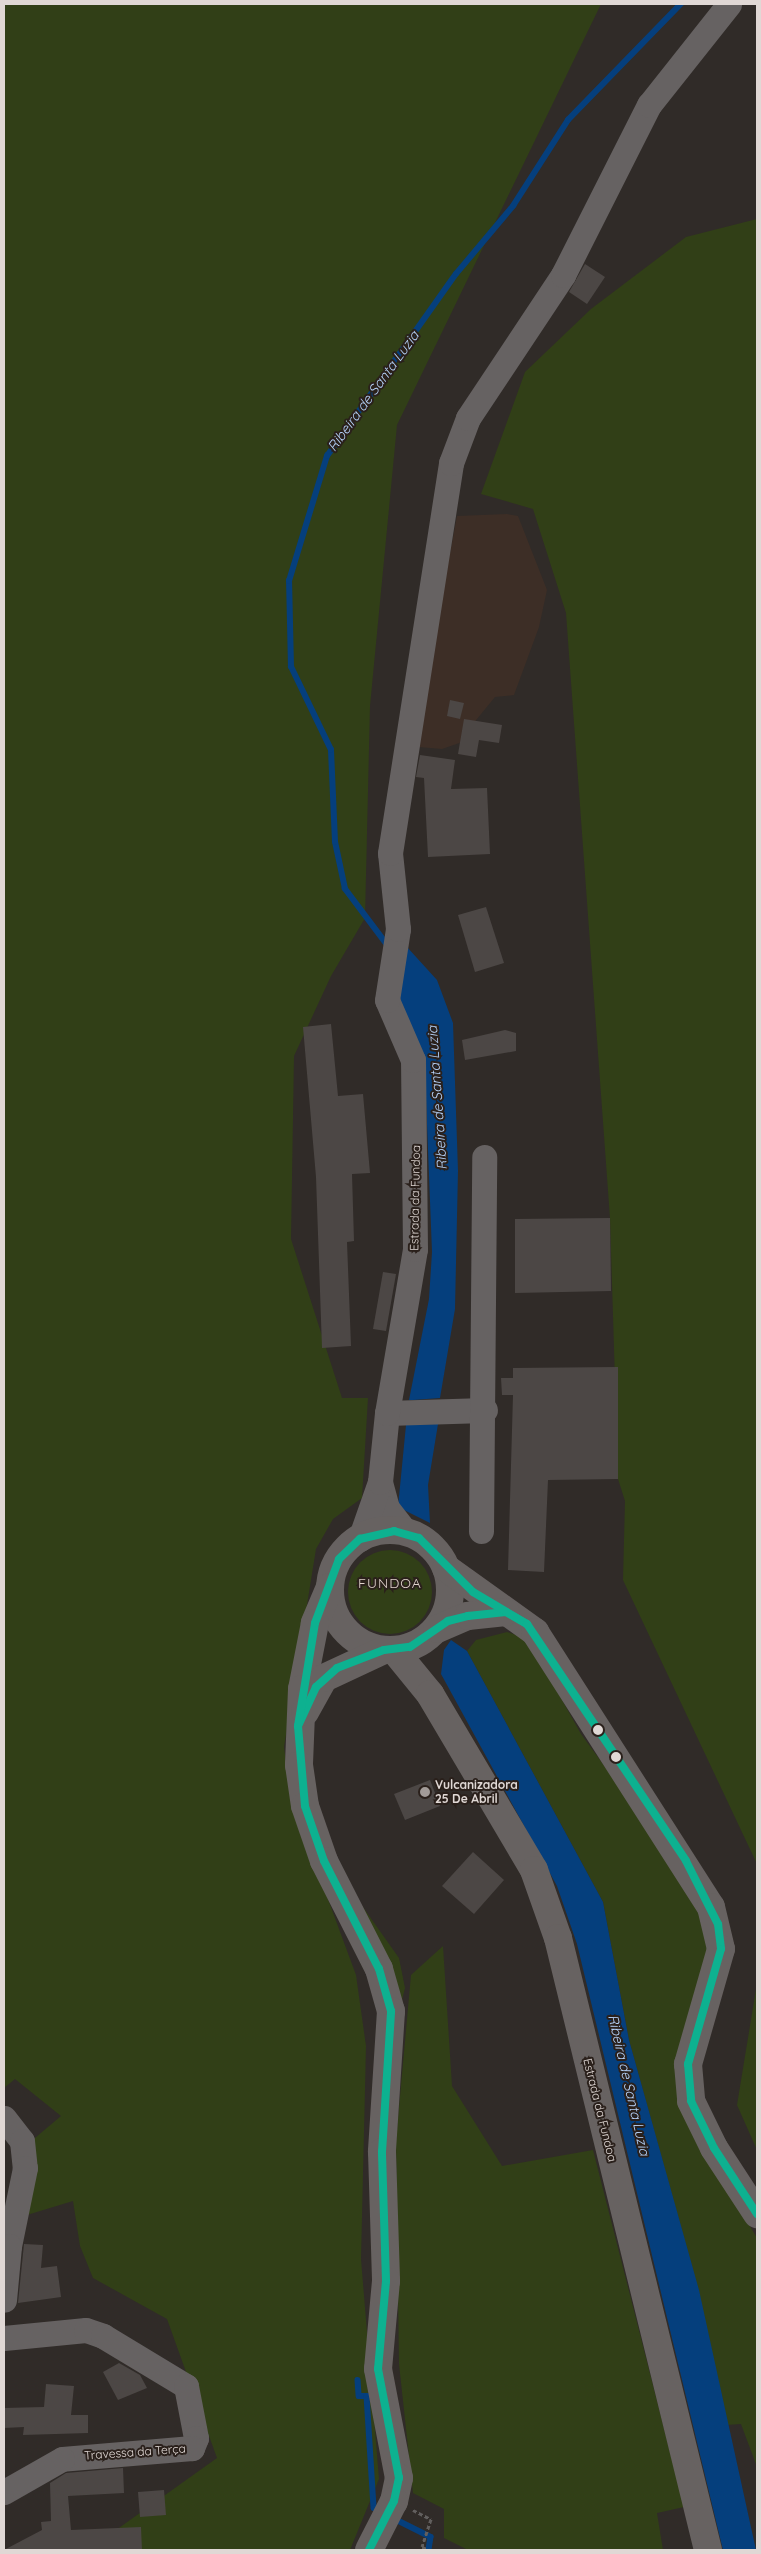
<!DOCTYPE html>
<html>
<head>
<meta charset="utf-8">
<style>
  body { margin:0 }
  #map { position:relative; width:761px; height:2554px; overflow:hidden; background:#302b28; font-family:Quicksand,sans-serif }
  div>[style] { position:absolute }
  .built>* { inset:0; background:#3d2e26 }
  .green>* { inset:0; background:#313f17 }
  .round { border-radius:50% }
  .water>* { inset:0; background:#053f7d }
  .stream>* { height:5.5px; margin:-2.75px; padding:0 2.75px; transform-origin:2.75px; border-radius:2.75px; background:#053f7d }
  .building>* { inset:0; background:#4c4745 }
  .path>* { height:3px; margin-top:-1.5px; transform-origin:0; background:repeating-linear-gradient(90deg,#625f5e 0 4px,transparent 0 6.5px) }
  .minor>* { height:25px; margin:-12.5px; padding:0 12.5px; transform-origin:12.5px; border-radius:12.5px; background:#666262 }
  .major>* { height:28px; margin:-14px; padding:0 14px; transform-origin:14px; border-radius:14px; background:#676261 }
  .major>.ring { margin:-14px; padding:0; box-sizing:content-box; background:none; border:28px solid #676261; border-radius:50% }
  .bus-1>* { height:8px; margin:-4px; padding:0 4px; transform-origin:4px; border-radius:4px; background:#0db190 }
  .dots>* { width:14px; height:14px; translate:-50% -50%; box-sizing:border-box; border:2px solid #2a201b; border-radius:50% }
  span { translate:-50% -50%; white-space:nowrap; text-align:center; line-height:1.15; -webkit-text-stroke:4px #2a201b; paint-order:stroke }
  .street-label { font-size:12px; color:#e0d8d5 }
  .poi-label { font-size:12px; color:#e0d8d5; font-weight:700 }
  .left { translate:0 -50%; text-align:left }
  .water-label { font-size:14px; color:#b6d3fa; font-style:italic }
  .neighbourhood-label { font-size:14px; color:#dfd1cb; letter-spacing:1px }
  .frame { position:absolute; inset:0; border:5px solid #e0d8d5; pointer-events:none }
</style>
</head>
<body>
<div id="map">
  <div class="built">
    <div style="clip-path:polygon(507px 514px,518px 516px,547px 590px,539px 627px,514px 695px,495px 697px,472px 725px,468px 740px,442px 749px,419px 747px,420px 715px,457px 516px)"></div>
  </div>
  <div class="green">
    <div style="clip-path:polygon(4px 4px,601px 4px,397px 425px,370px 706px,365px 918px,331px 976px,294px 1056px,291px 1239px,342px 1398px,368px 1398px,362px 1498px,333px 1519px,316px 1549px,284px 1747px,291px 1799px,356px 1975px,366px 2046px,361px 2259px,379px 2479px,350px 2550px,88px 2550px,217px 2458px,167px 2319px,93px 2278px,80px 2246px,73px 2201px,27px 2215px,29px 2143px,61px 2116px,15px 2079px,4px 2088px)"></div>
    <div style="clip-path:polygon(757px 219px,757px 1864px,623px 1580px,625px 1501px,618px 1479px,610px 1218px,566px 613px,533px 509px,481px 494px,525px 372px,591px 309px,686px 237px)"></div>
    <div class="round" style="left:348px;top:1550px;width:84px;height:84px"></div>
    <div style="clip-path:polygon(507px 1632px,528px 1639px,581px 1734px,657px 1838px,716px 1936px,679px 2063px,742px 2213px,757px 2238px,757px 2467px,741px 2424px,726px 2425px,699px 2293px,629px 2040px,603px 1902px,467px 1651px,476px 1640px)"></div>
    <div style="clip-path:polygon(353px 1893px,399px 1958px,405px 1988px,401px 2004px)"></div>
    <div style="clip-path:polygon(443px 1946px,452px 2086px,502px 2166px,593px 2150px,684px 2507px,657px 2513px,663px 2550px,468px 2550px,444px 2538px,444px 2509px,413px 2493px,399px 2364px,396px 2141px,411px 1975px)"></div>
    <div style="clip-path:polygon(757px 1983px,757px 2150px,737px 2105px)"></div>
  </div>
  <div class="water">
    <div style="clip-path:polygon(407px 947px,437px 980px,453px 1023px,458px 1171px,455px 1309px,440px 1398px,413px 1400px,409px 1400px,429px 1299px,432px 1252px,425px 1073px,398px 993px)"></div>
    <div style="clip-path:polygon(438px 1424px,428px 1485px,430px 1523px,398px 1507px,406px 1425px)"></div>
    <div style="clip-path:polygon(451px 1640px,467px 1651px,603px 1902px,629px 2040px,699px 2290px,756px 2550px,723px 2550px,577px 1944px,557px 1886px,441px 1674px,444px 1650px)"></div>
  </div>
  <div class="stream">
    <div style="left:387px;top:945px;width:70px;rotate:-126.9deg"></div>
    <div style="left:345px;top:889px;width:48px;rotate:-102deg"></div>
    <div style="left:335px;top:842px;width:92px;rotate:-92.5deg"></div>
    <div style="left:331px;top:750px;width:92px;rotate:-115.7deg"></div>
    <div style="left:291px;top:667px;width:86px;rotate:-91.3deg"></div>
    <div style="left:289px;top:581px;width:131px;rotate:-73.1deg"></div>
    <div style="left:327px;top:456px;width:223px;rotate:-54.7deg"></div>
    <div style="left:456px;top:274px;width:89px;rotate:-50deg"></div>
    <div style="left:513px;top:206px;width:102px;rotate:-57.4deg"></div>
    <div style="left:568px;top:120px;width:162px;rotate:-45.8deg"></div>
    <div style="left:358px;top:2380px;width:16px;rotate:86deg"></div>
    <div style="left:359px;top:2396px;width:8px"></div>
    <div style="left:367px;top:2396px;width:112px;rotate:86.4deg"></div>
    <div style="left:374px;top:2508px;width:7px;rotate:27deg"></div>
    <div style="left:393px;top:2518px;width:42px;rotate:26.6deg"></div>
    <div style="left:431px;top:2537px;width:13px;rotate:99deg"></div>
  </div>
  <div class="building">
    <div style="clip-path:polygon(585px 264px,605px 277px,587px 304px,569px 292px)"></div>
    <div style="clip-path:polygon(450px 700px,464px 703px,460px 719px,447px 716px)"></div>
    <div style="clip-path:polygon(464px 719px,502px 725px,499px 743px,479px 740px,476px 757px,458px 754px)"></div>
    <div style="clip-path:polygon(420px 755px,455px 760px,451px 789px,487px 788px,490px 854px,428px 857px,424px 778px,416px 777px)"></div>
    <div style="clip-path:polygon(486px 907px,504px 963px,475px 972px,458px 915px)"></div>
    <div style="clip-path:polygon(331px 1024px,338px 1096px,363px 1094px,370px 1173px,352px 1174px,354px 1241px,347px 1242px,351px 1346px,322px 1348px,316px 1177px,303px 1027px)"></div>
    <div style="clip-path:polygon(505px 1030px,516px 1033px,516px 1051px,465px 1060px,462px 1040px)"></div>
    <div style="clip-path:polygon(610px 1218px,611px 1291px,515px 1293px,515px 1219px)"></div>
    <div style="clip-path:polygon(383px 1272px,396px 1274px,386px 1331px,373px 1329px)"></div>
    <div style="clip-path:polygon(618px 1367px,618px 1479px,548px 1480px,544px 1572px,508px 1570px,513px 1395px,502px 1395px,501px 1378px,513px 1378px,513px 1368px)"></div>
    <div style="clip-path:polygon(430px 1780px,440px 1806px,405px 1820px,394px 1794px)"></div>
    <div style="clip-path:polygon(473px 1852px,504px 1880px,474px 1914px,442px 1886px)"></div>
    <div style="clip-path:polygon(24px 2244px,43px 2245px,41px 2268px,57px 2266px,61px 2297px,18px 2303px)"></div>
    <div style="clip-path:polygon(119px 2363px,140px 2375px,147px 2388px,118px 2400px,103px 2372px)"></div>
    <div style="clip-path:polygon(46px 2384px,74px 2386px,71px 2415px,88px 2415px,88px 2433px,23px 2435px,24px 2427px,4px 2428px,4px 2408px,44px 2407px)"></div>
    <div style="clip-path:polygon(123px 2468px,124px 2493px,68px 2496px,71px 2530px,141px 2527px,142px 2550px,4px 2550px,42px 2530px,41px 2522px,51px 2521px,50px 2483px,66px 2473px)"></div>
    <div style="clip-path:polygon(164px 2490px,166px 2515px,140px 2517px,138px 2492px)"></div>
  </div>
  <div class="path">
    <div style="left:413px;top:2510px;width:20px;rotate:27deg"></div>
    <div style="left:431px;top:2519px;width:29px;rotate:108deg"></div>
    <div style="left:422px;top:2547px;width:8px;rotate:23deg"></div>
  </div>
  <div class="minor">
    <div style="left:387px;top:1413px;width:98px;rotate:-1.8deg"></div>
    <div style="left:380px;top:1482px;width:27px;rotate:75deg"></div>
    <div style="left:387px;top:1508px;width:31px;rotate:52deg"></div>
    <div style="left:481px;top:1531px;width:374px;rotate:-89.5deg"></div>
    <div style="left:360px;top:1539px;width:60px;rotate:-70.7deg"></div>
    <div style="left:380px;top:1482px;width:69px;rotate:-84.2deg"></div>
    <div style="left:387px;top:1413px;width:166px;rotate:-80.3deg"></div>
    <div style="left:415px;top:1249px;width:189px;rotate:-90.6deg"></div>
    <div style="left:413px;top:1060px;width:65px;rotate:-113.4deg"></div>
    <div style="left:387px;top:1000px;width:72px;rotate:-81.2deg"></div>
    <div style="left:398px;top:929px;width:76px;rotate:-96deg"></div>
    <div style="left:390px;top:853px;width:395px;rotate:-81.1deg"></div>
    <div style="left:451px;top:463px;width:48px;rotate:-69.3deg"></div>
    <div style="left:468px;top:418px;width:172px;rotate:-56.4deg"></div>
    <div style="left:563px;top:275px;width:191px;rotate:-63.2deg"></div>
    <div style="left:649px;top:105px;width:129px;rotate:-51.6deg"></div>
    <div style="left:4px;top:2118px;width:29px;rotate:52deg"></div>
    <div style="left:22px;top:2141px;width:27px;rotate:84deg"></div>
    <div style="left:25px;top:2168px;width:80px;rotate:101.6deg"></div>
    <div style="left:9px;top:2246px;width:54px;rotate:95.3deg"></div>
    <div style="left:4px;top:2338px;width:82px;rotate:-5.6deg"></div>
    <div style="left:86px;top:2330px;width:18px;rotate:19deg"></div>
    <div style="left:103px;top:2336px;width:97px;rotate:31.1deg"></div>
    <div style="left:186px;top:2386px;width:53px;rotate:79.1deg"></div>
    <div style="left:196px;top:2438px;width:11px;rotate:112deg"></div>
    <div style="left:192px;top:2448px;width:130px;rotate:175.2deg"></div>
    <div style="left:62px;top:2459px;width:67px;rotate:150.4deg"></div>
  </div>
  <div class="major">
    <div class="ring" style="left:330px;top:1530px;width:92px;height:92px"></div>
    <div style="left:446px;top:1568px;width:110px;rotate:35.7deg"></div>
    <div style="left:535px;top:1632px;width:326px;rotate:57.4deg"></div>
    <div style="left:711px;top:1907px;width:43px;rotate:76.6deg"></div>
    <div style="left:721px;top:1949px;width:120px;rotate:106deg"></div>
    <div style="left:688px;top:2064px;width:37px;rotate:85deg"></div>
    <div style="left:691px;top:2101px;width:52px;rotate:63.9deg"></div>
    <div style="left:714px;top:2148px;width:79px;rotate:56.9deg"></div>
    <div style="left:330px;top:1587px;width:39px;rotate:113deg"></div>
    <div style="left:315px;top:1623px;width:67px;rotate:101.1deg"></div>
    <div style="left:302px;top:1689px;width:76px;rotate:92.3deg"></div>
    <div style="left:299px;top:1765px;width:41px;rotate:81.7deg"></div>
    <div style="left:305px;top:1806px;width:58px;rotate:70.9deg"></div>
    <div style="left:324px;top:1861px;width:121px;rotate:63deg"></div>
    <div style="left:379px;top:1969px;width:44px;rotate:74.1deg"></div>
    <div style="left:391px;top:2011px;width:141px;rotate:93.7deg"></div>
    <div style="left:382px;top:2152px;width:129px;rotate:88.2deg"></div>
    <div style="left:386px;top:2281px;width:88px;rotate:95.2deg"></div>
    <div style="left:378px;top:2369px;width:111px;rotate:79.1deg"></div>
    <div style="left:399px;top:2478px;width:24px;rotate:102deg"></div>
    <div style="left:394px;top:2501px;width:55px;rotate:117deg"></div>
    <div style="left:437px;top:1629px;width:34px;rotate:-23deg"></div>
    <div style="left:468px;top:1616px;width:38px;rotate:-6deg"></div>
    <div style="left:394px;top:1650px;width:57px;rotate:50.7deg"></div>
    <div style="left:430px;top:1694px;width:204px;rotate:59.4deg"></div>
    <div style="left:534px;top:1870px;width:72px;rotate:70.6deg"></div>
    <div style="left:558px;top:1938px;width:630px;rotate:76.23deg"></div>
    <div style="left:305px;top:1712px;width:39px;rotate:-61deg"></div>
    <div style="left:324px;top:1678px;width:66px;rotate:-25deg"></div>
  </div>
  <div class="bus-1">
    <div style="left:298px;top:1726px;width:43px;rotate:-65.2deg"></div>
    <div style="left:316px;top:1687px;width:28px;rotate:-42deg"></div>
    <div style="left:337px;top:1668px;width:50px;rotate:-21deg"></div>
    <div style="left:384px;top:1650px;width:26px;rotate:-7deg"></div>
    <div style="left:410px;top:1647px;width:46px;rotate:-34.4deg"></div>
    <div style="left:448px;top:1621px;width:21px;rotate:-14deg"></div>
    <div style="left:468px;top:1616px;width:38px;rotate:-6deg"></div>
    <div style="left:506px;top:1612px;width:24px;rotate:30deg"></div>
    <div style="left:369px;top:2550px;width:55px;rotate:-63deg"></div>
    <div style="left:394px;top:2501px;width:24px;rotate:-78deg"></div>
    <div style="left:399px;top:2478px;width:111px;rotate:-100.9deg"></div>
    <div style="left:378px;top:2369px;width:88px;rotate:-84.8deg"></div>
    <div style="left:386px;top:2281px;width:129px;rotate:-91.8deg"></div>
    <div style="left:382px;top:2152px;width:141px;rotate:-86.3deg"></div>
    <div style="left:391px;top:2011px;width:44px;rotate:-105.9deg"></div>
    <div style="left:379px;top:1969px;width:121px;rotate:-117deg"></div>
    <div style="left:324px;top:1861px;width:58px;rotate:-109.1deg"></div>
    <div style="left:305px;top:1806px;width:80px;rotate:-95deg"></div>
    <div style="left:298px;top:1726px;width:104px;rotate:-80.6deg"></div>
    <div style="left:315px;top:1623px;width:68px;rotate:-69.4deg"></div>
    <div style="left:339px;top:1559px;width:29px;rotate:-44deg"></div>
    <div style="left:360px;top:1539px;width:35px;rotate:-13deg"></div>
    <div style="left:394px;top:1531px;width:26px;rotate:16deg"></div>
    <div style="left:419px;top:1538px;width:76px;rotate:45deg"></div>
    <div style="left:473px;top:1592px;width:63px;rotate:30.7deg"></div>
    <div style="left:527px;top:1624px;width:285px;rotate:56.1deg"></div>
    <div style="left:686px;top:1861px;width:71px;rotate:63.1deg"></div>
    <div style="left:718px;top:1924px;width:25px;rotate:83deg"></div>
    <div style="left:721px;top:1949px;width:120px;rotate:106deg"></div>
    <div style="left:688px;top:2064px;width:37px;rotate:85deg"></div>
    <div style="left:691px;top:2101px;width:52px;rotate:63.9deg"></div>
    <div style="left:714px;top:2148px;width:79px;rotate:56.9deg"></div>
  </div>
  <div class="dots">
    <div style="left:598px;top:1730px;background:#e0d8d5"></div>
    <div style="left:616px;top:1757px;background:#e0d8d5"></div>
    <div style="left:425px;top:1792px;background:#a29b98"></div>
  </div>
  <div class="street-label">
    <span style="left:415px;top:1198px;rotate:-89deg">Estrada da Fundoa</span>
    <span style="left:600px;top:2110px;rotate:76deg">Estrada da Fundoa</span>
    <span style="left:135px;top:2452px;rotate:-4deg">Travessa da Terça</span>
  </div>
  <div class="poi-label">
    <span class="left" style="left:435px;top:1792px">Vulcanizadora<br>25 De Abril</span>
  </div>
  <div class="water-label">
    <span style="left:373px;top:391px;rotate:-54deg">Ribeira de Santa Luzia</span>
    <span style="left:437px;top:1098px;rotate:-94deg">Ribeira de Santa Luzia</span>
    <span style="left:629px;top:2085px;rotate:77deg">Ribeira de Santa Luzia</span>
  </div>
  <div class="neighbourhood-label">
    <span style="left:390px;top:1583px">FUNDOA</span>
  </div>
  <div class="frame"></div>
</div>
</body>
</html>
